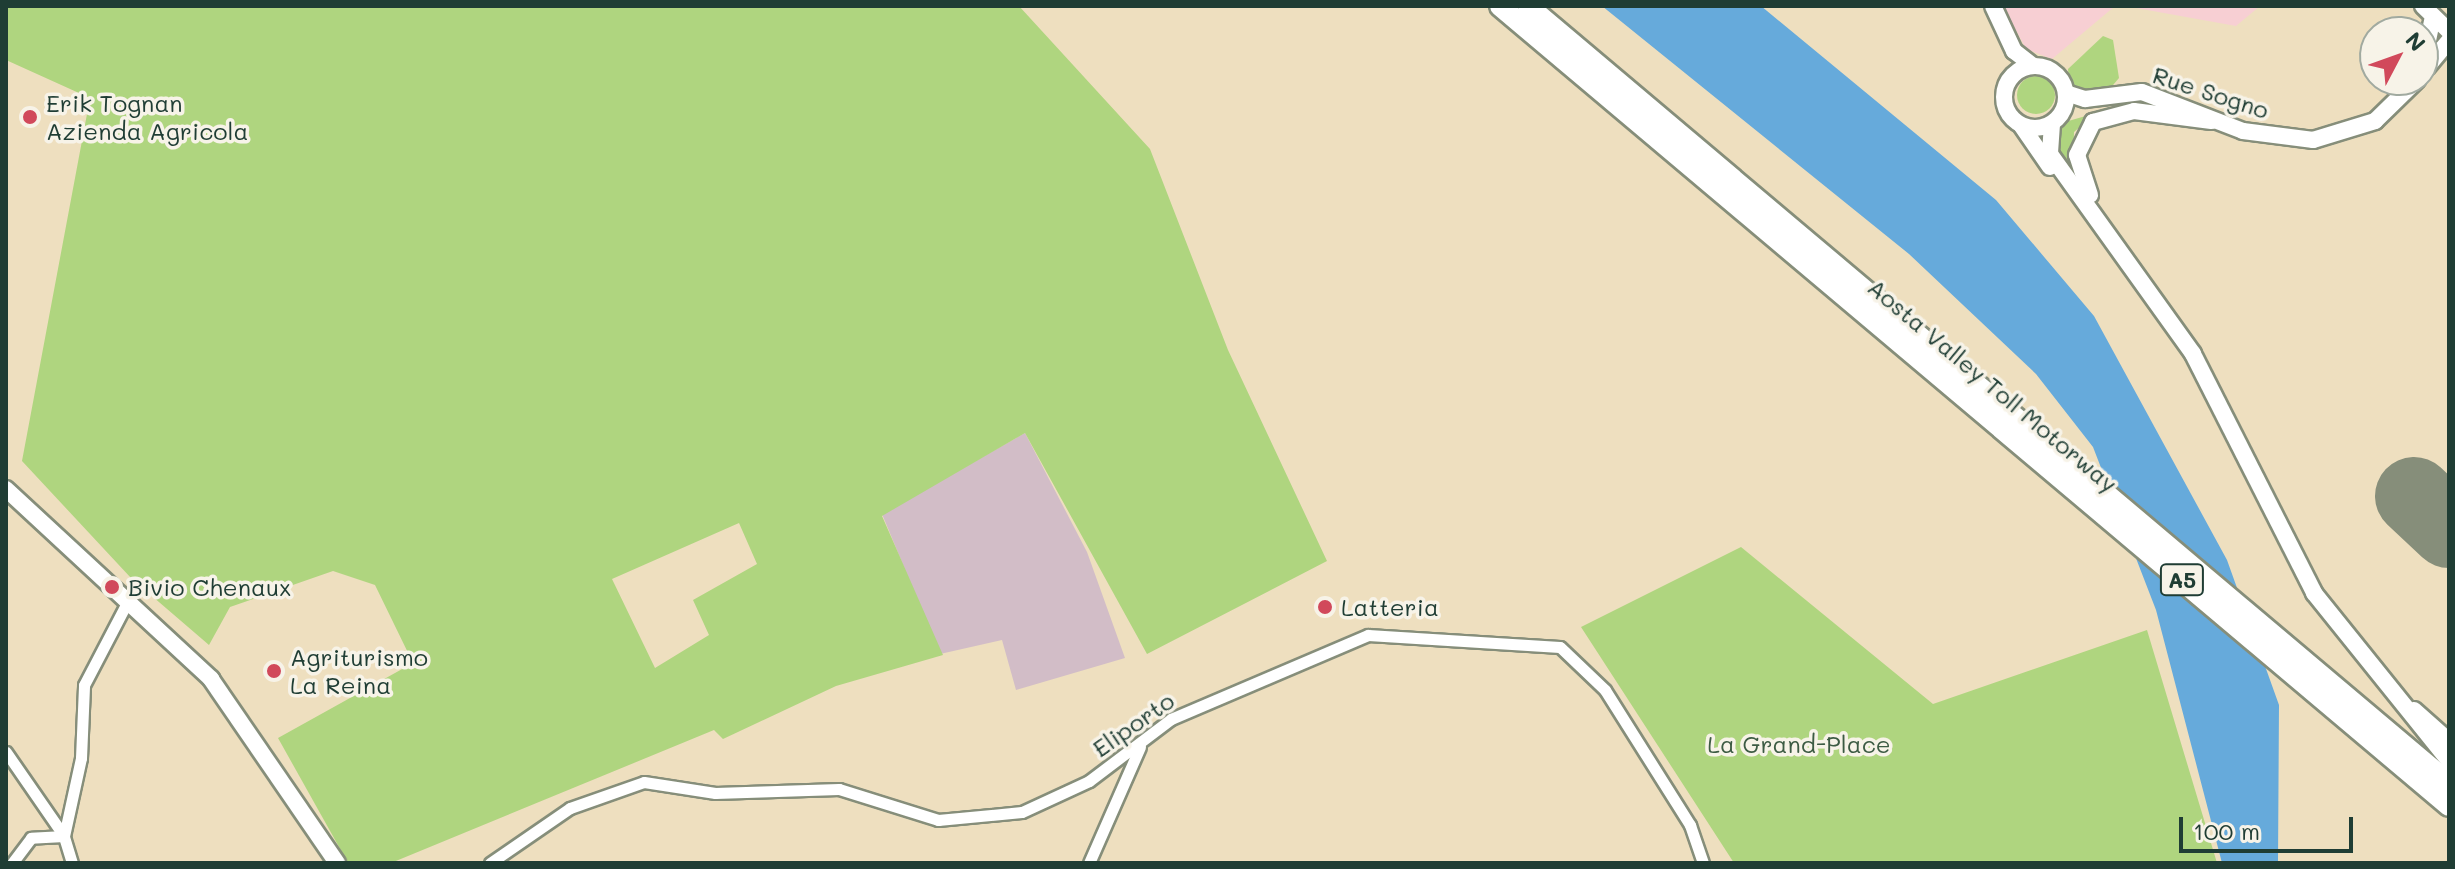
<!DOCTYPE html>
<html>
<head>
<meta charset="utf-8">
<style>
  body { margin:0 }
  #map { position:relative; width:2455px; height:869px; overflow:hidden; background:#eedfbf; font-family:Mali,sans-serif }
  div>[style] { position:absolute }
  .built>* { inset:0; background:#f7cfd3 }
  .industrial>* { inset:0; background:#d2bdc7 }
  .green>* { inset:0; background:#afd57f }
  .round { border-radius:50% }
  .water>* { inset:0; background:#66aadb }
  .taxiway>* { height:32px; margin:-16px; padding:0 16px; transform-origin:16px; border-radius:16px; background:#868e7a }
  .runway>* { height:78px; margin:-39px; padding:0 39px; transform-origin:39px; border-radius:39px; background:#868e7a }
  .roads { filter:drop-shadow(2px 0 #868e7a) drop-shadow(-2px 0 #868e7a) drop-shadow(0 2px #868e7a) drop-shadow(0 -2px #868e7a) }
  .street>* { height:11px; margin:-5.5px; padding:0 5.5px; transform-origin:5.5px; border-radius:5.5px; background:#fff }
  .secondary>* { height:16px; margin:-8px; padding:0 8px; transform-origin:8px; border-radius:8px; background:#fff }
  .secondary>.ring { margin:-8px; padding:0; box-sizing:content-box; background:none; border:16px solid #fff; border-radius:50% }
  .primary>* { height:16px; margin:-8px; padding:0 8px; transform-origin:8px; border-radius:8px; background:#fff }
  .highway>* { height:20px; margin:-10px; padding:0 10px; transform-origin:10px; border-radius:10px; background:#fff }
  .dots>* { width:22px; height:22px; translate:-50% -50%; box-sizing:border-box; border:4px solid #f7f3e8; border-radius:50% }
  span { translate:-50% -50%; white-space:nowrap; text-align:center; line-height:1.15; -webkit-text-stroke:7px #f7f3e8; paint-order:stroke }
  .shield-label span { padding:2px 6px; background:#f7f3e8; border:2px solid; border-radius:6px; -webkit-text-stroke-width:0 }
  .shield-label { font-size:22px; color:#1f3d34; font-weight:700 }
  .street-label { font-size:24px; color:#1f3d34 }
  .poi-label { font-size:24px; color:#1f3d34 }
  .left { translate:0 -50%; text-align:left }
  .park-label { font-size:24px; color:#3c5b43 }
  .frame { position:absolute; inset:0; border:8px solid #1f3d34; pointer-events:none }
  .north { position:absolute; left:2359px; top:16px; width:80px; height:80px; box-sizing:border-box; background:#f7f3e8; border:2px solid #a1aaa0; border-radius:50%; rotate:49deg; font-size:22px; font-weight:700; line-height:32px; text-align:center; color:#1f3d34 }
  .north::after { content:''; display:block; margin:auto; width:28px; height:36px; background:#d1495b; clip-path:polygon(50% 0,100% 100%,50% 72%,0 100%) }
  .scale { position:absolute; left:2179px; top:817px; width:174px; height:36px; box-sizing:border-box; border:4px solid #1f3d34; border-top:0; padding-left:10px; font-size:24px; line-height:28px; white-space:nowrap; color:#1f3d34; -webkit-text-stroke:6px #f7f3e8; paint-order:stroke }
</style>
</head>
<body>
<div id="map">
  <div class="built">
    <div style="clip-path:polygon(2003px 6px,2115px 6px,2052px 59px,2026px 49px)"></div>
    <div style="clip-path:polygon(2125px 6px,2260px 6px,2236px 26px)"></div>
  </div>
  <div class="industrial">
    <div style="clip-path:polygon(1025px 433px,1087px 552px,1125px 658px,1016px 690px,1002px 640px,940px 654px,882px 514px)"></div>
  </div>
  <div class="green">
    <div style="clip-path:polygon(evenodd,6px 6px,1019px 6px,1150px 149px,1228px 350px,1327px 561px,1147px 654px,1025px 433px,882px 516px,943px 655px,836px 686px,723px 739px,714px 730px,391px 863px,348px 863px,278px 738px,413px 663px,375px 585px,333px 571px,230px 607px,209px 645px,131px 578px,22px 461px,90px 98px,6px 60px,6px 6px,739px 523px,757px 564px,693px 600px,709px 635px,655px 668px,612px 579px,739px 523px)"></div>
    <div style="clip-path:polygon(2103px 36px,2113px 40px,2119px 78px,2108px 91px,2083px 94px,2069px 82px,2068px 69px)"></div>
    <div class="round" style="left:2017px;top:76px;width:38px;height:38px"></div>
    <div style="clip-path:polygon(2096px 113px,2074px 132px,2073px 174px,2058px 159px,2058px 124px)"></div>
    <div style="clip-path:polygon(1741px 547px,1933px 704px,2147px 630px,2217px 863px,1734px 863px,1581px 627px)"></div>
  </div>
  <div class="water">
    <div style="clip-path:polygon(1602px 6px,1761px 6px,1996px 200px,2094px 316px,2227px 560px,2279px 705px,2278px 863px,2222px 863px,2156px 610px,2093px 447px,2036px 374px,1909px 254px)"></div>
  </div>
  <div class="taxiway">
    <div style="left:2449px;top:498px;width:14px;rotate:90deg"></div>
  </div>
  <div class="runway">
    <div style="left:2414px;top:496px;width:48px;rotate:43.3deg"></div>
  </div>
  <div class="roads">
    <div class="street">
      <div style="left:6px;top:752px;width:102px;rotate:55.4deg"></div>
      <div style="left:64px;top:836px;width:33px;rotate:177deg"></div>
      <div style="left:31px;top:838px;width:31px;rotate:127deg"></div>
      <div style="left:72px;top:863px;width:28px;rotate:-107deg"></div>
      <div style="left:64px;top:836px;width:80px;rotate:-77.7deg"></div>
      <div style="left:81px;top:758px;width:73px;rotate:-87.6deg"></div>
      <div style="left:84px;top:685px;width:95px;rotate:-62.4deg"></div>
      <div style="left:490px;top:863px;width:97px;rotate:-34.5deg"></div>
      <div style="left:570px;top:808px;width:78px;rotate:-19.4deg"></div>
      <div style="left:644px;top:782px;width:72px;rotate:8.8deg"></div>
      <div style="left:715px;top:793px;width:124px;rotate:-1.8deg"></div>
      <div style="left:839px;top:789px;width:104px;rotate:17.4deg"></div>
      <div style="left:938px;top:820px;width:84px;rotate:-5.4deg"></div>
      <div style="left:1022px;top:812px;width:74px;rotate:-24.8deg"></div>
      <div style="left:1089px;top:781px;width:103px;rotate:-37.1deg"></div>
      <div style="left:1171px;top:719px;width:214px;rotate:-23.1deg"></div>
      <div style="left:1368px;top:635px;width:192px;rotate:3.6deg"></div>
      <div style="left:1560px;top:647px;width:62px;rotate:43.7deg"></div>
      <div style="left:1605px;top:690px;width:160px;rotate:57.8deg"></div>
      <div style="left:1690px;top:825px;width:40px;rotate:71.1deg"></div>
      <div style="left:1089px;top:863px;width:127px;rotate:-66.3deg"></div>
    </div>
    <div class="secondary">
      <div style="left:1993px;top:6px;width:50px;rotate:65deg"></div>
      <div style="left:2014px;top:51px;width:24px;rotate:38deg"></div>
      <div style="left:2423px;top:65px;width:45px;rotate:-78.4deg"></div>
      <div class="ring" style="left:2004px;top:66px;width:46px;height:46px"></div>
      <div style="left:2427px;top:67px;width:34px;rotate:-50deg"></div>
      <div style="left:2066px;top:93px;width:20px;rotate:18deg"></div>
      <div style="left:2085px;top:99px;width:57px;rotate:-7deg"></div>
      <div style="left:2142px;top:92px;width:108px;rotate:21.1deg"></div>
      <div style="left:2243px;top:131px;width:71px;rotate:7.3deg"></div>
      <div style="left:2313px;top:140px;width:65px;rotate:-17deg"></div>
      <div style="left:2375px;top:121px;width:59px;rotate:-44.3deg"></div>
      <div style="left:2052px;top:124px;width:30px;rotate:94deg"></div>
      <div style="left:2050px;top:154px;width:246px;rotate:54.4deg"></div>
      <div style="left:2193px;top:354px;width:268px;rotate:63.1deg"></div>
      <div style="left:2314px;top:593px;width:216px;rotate:51.2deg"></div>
      <div style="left:2021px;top:125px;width:51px;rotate:55.4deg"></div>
      <div style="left:2090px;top:195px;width:42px;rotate:-108deg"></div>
      <div style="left:2077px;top:155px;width:37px;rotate:-64deg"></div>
      <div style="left:2093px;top:122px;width:42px;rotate:-15deg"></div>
      <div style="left:2134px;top:111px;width:78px;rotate:7.4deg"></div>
      <div style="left:6px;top:489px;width:280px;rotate:42.8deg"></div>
      <div style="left:211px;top:679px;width:223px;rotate:55.6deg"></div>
      <div style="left:2414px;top:710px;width:47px;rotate:41.5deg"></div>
    </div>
    <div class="primary">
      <div style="left:2423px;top:6px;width:36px;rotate:44deg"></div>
    </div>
    <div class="highway">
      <div style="left:1500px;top:6px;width:1241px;rotate:40.13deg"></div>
      <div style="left:1528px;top:6px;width:1205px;rotate:40.15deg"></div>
    </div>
  </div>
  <div class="dots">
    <div style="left:30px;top:117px;background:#d1495b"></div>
    <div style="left:112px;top:587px;background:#d1495b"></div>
    <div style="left:1325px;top:607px;background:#d1495b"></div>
    <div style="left:274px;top:671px;background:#d1495b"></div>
  </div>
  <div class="shield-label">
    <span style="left:2182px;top:580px">A5</span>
  </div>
  <div class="street-label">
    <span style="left:2211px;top:92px;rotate:18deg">Rue Sogno</span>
    <span style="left:1993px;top:385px;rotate:40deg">Aosta Valley Toll Motorway</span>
    <span style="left:1133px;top:724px;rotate:-35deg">Eliporto</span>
  </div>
  <div class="poi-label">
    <span class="left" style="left:46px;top:117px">Erik Tognan<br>Azienda Agricola</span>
    <span class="left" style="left:128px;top:587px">Bivio Chenaux</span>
    <span class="left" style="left:1341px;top:607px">Latteria</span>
    <span class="left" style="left:290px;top:671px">Agriturismo<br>La Reina</span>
  </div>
  <div class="park-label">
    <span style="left:1799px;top:744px">La Grand-Place</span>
  </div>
  <div class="frame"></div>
  <div class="north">N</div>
  <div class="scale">100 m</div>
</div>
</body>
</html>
